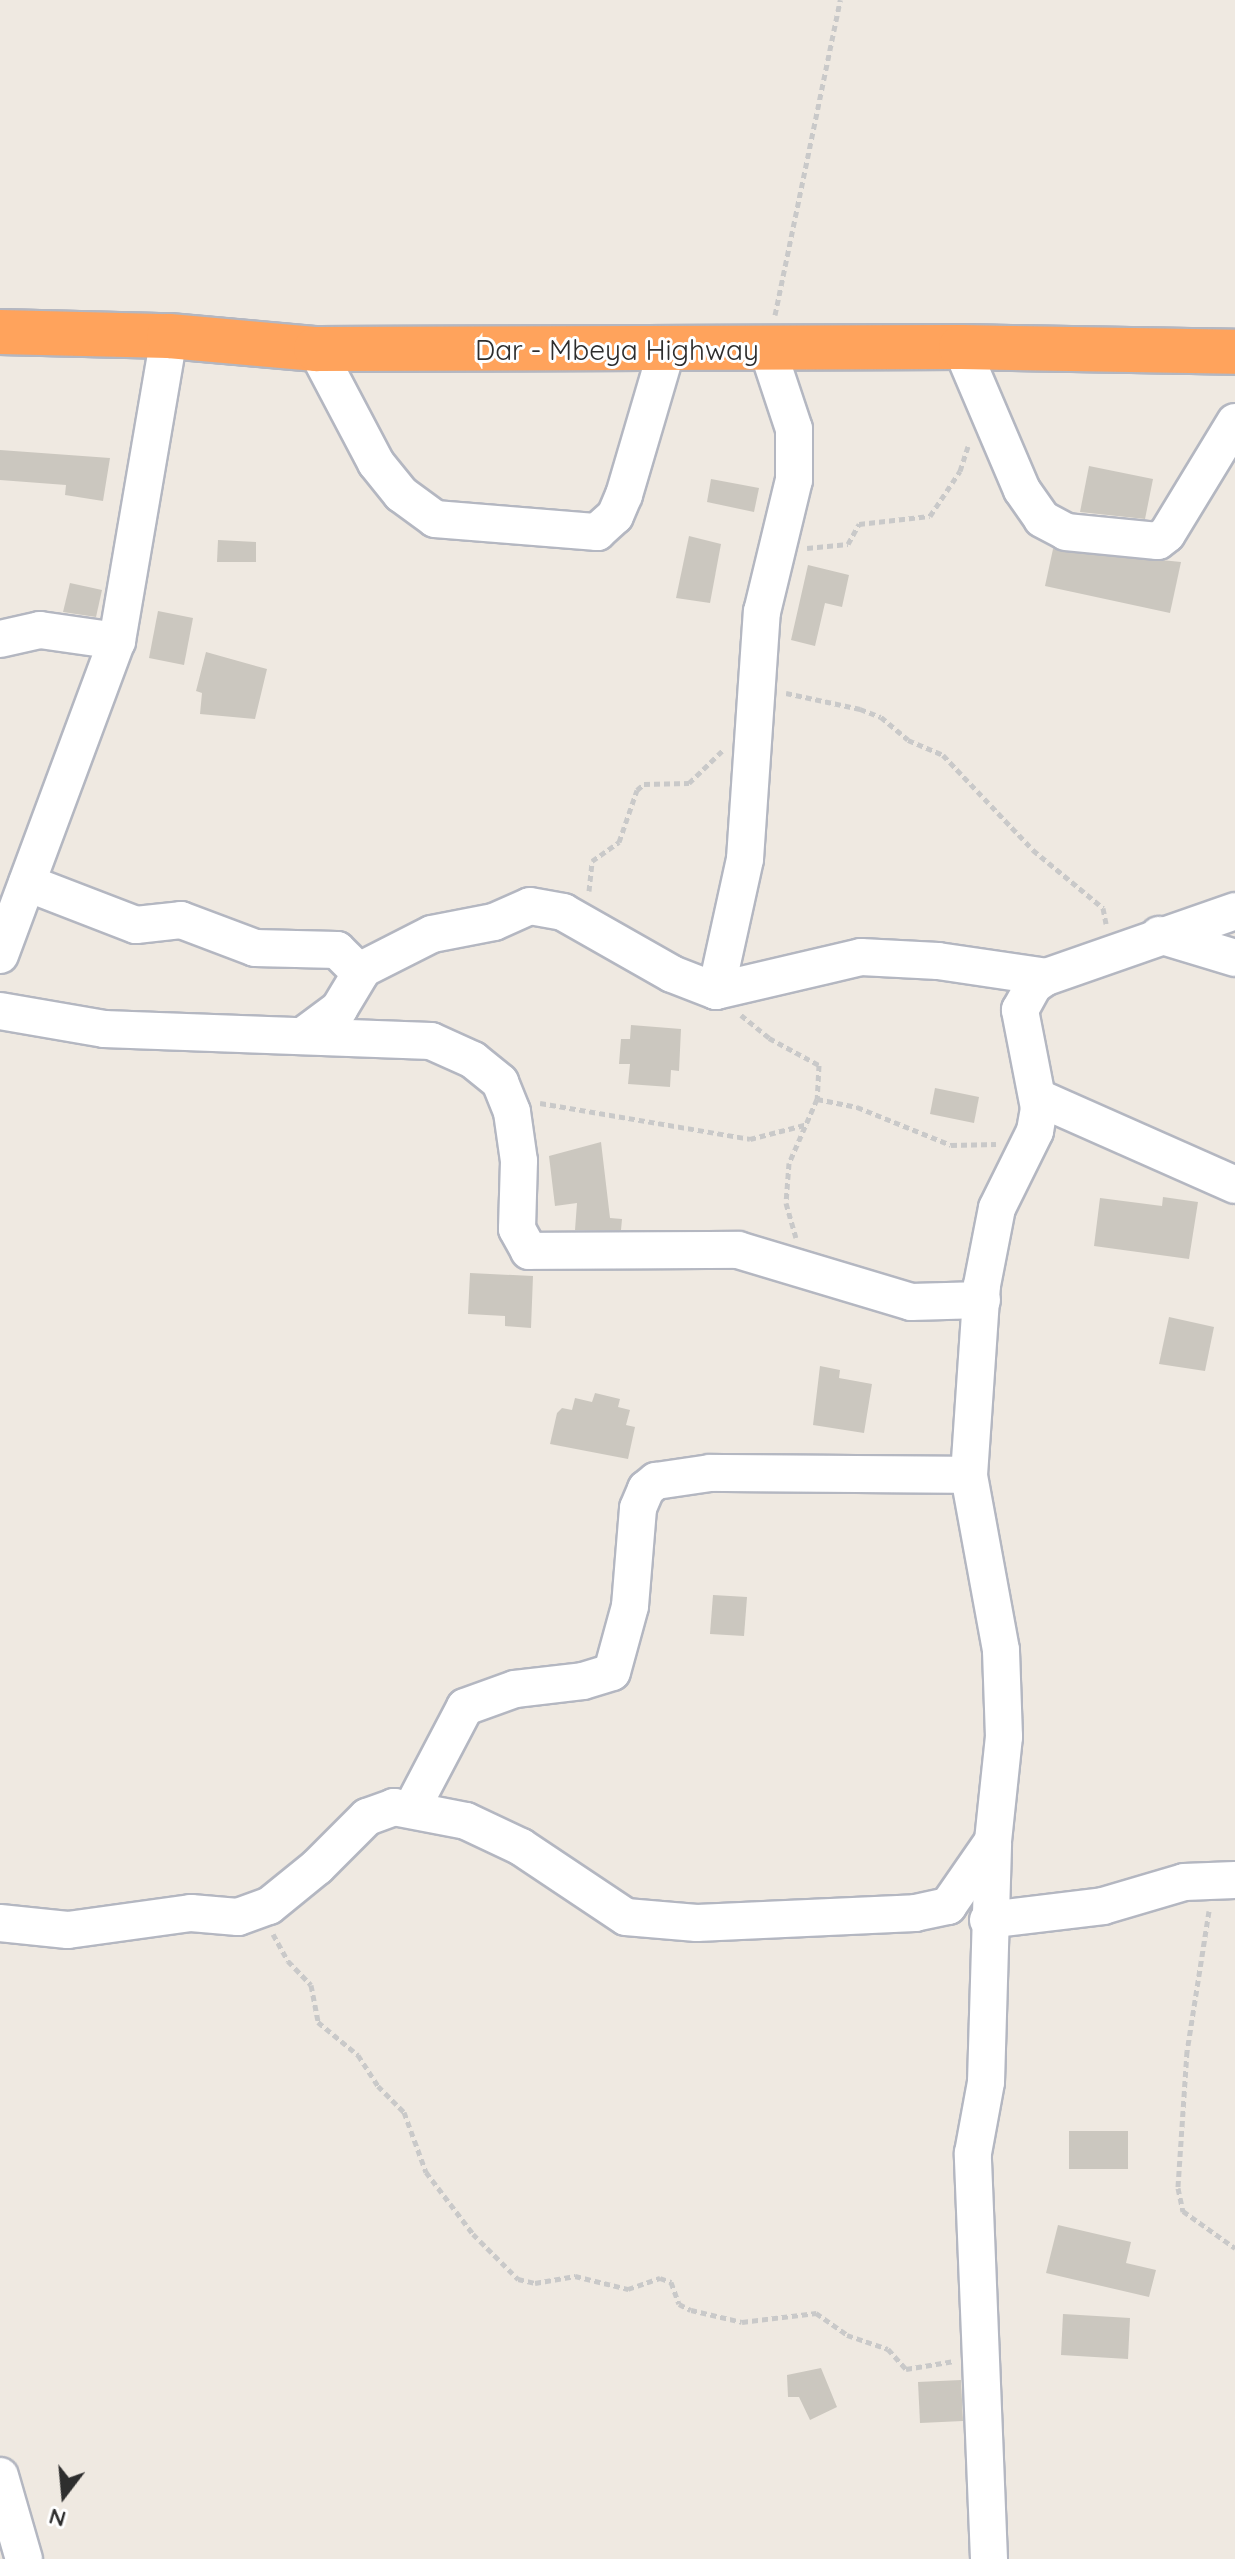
<!DOCTYPE html>
<html>
<head>
<meta charset="utf-8">
<style>
  body { margin:0 }
  #map { position:relative; width:1235px; height:2559px; overflow:hidden; background:#efe9e1; font-family:Quicksand,sans-serif }
  div>[style] { position:absolute }
  .building>* { inset:0; background:#cbc7bf }
  .path>* { height:5px; margin-top:-2.5px; transform-origin:0; background:repeating-linear-gradient(90deg,#c9c9c9 0 6px,transparent 0 10px) }
  .roads { filter:drop-shadow(2px 0 #b4b7c1) drop-shadow(-2px 0 #b4b7c1) drop-shadow(0 2px #b4b7c1) drop-shadow(0 -2px #b4b7c1) }
  .minor>* { height:36px; margin:-18px; padding:0 18px; transform-origin:18px; border-radius:18px; background:#fff }
  .highway>* { height:44px; margin:-22px; padding:0 22px; transform-origin:22px; border-radius:22px; background:#ffa35c }
  span { translate:-50% -50%; white-space:nowrap; text-align:center; line-height:1.15; -webkit-text-stroke:6px #fff; paint-order:stroke }
  .street-label { font-size:28px; color:#2e2e2e }
  .north { position:absolute; left:24px; top:2455px; width:80px; height:80px; -webkit-text-stroke:6px #fff; paint-order:stroke; rotate:196deg; font-size:22px; font-weight:700; line-height:32px; text-align:center; color:#2e2e2e }
  .north::after { content:''; display:block; margin:auto; width:28px; height:36px; background:#2e2e2e; clip-path:polygon(50% 0,100% 100%,50% 72%,0 100%) }
</style>
</head>
<body>
<div id="map">
  <div class="building">
    <div style="clip-path:polygon(0 450px,110px 458px,103px 501px,65px 495px,66px 485px,0 480px)"></div>
    <div style="clip-path:polygon(1089px 466px,1153px 479px,1145px 519px,1080px 512px)"></div>
    <div style="clip-path:polygon(711px 479px,759px 488px,754px 512px,707px 502px)"></div>
    <div style="clip-path:polygon(689px 536px,721px 544px,710px 603px,676px 598px)"></div>
    <div style="clip-path:polygon(218px 540px,256px 542px,256px 562px,217px 562px)"></div>
    <div style="clip-path:polygon(1053px 549px,1181px 562px,1170px 613px,1045px 586px)"></div>
    <div style="clip-path:polygon(808px 565px,849px 575px,842px 607px,825px 603px,815px 646px,791px 640px)"></div>
    <div style="clip-path:polygon(70px 583px,102px 590px,96px 617px,63px 612px)"></div>
    <div style="clip-path:polygon(158px 611px,193px 618px,184px 665px,149px 658px)"></div>
    <div style="clip-path:polygon(206px 652px,267px 669px,255px 719px,200px 714px,202px 693px,196px 691px)"></div>
    <div style="clip-path:polygon(631px 1025px,681px 1029px,679px 1071px,671px 1070px,670px 1087px,628px 1084px,630px 1064px,619px 1064px,621px 1039px,630px 1039px)"></div>
    <div style="clip-path:polygon(935px 1088px,979px 1097px,974px 1123px,930px 1114px)"></div>
    <div style="clip-path:polygon(601px 1142px,610px 1218px,622px 1219px,621px 1230px,575px 1230px,577px 1203px,555px 1206px,549px 1156px)"></div>
    <div style="clip-path:polygon(1163px 1197px,1198px 1202px,1189px 1259px,1094px 1246px,1100px 1198px,1162px 1206px)"></div>
    <div style="clip-path:polygon(470px 1273px,533px 1276px,531px 1328px,505px 1326px,505px 1316px,468px 1314px)"></div>
    <div style="clip-path:polygon(1169px 1317px,1214px 1327px,1205px 1371px,1159px 1364px)"></div>
    <div style="clip-path:polygon(820px 1366px,840px 1370px,839px 1378px,872px 1384px,864px 1433px,813px 1425px)"></div>
    <div style="clip-path:polygon(595px 1393px,620px 1399px,618px 1407px,630px 1410px,626px 1425px,635px 1427px,628px 1459px,550px 1444px,557px 1413px,562px 1408px,572px 1410px,575px 1398px,592px 1402px)"></div>
    <div style="clip-path:polygon(713px 1595px,747px 1597px,744px 1636px,710px 1634px)"></div>
    <div style="clip-path:polygon(1069px 2131px,1128px 2131px,1128px 2169px,1069px 2169px)"></div>
    <div style="clip-path:polygon(1058px 2225px,1131px 2242px,1126px 2263px,1156px 2270px,1149px 2297px,1046px 2273px)"></div>
    <div style="clip-path:polygon(1063px 2314px,1130px 2318px,1128px 2359px,1061px 2355px)"></div>
    <div style="clip-path:polygon(821px 2368px,837px 2407px,810px 2420px,799px 2397px,788px 2397px,787px 2375px)"></div>
    <div style="clip-path:polygon(961px 2380px,963px 2421px,920px 2423px,918px 2382px)"></div>
  </div>
  <div class="path">
    <div style="left:775px;top:315px;width:322px;rotate:-78.3deg"></div>
    <div style="left:807px;top:548px;width:41px;rotate:-5.6deg"></div>
    <div style="left:848px;top:544px;width:23px;rotate:-61deg"></div>
    <div style="left:859px;top:524px;width:71px;rotate:-6.4deg"></div>
    <div style="left:930px;top:516px;width:54px;rotate:-56.3deg"></div>
    <div style="left:960px;top:471px;width:26px;rotate:-72deg"></div>
    <div style="left:786px;top:693px;width:76px;rotate:12.2deg"></div>
    <div style="left:860px;top:709px;width:22px;rotate:21deg"></div>
    <div style="left:881px;top:717px;width:35px;rotate:40deg"></div>
    <div style="left:908px;top:740px;width:38px;rotate:23deg"></div>
    <div style="left:943px;top:755px;width:131px;rotate:46.5deg"></div>
    <div style="left:1033px;top:850px;width:91px;rotate:39.6deg"></div>
    <div style="left:1103px;top:908px;width:16px;rotate:79deg"></div>
    <div style="left:589px;top:891px;width:30px;rotate:-84deg"></div>
    <div style="left:592px;top:861px;width:33px;rotate:-35deg"></div>
    <div style="left:619px;top:842px;width:55px;rotate:-70.9deg"></div>
    <div style="left:637px;top:790px;width:9px;rotate:-41deg"></div>
    <div style="left:644px;top:784px;width:45px;rotate:-1.3deg"></div>
    <div style="left:689px;top:783px;width:47px;rotate:-44.1deg"></div>
    <div style="left:741px;top:1015px;width:36px;rotate:39deg"></div>
    <div style="left:769px;top:1038px;width:57px;rotate:28.4deg"></div>
    <div style="left:819px;top:1065px;width:34px;rotate:93deg"></div>
    <div style="left:817px;top:1099px;width:70px;rotate:113.6deg"></div>
    <div style="left:789px;top:1163px;width:40px;rotate:94.3deg"></div>
    <div style="left:786px;top:1203px;width:36px;rotate:74deg"></div>
    <div style="left:817px;top:1099px;width:41px;rotate:11.3deg"></div>
    <div style="left:857px;top:1107px;width:101px;rotate:22deg"></div>
    <div style="left:951px;top:1145px;width:45px;rotate:-1.3deg"></div>
    <div style="left:540px;top:1103px;width:213px;rotate:9.7deg"></div>
    <div style="left:750px;top:1139px;width:60px;rotate:-14.5deg"></div>
    <div style="left:1209px;top:1911px;width:142px;rotate:98.9deg"></div>
    <div style="left:1187px;top:2051px;width:137px;rotate:93.8deg"></div>
    <div style="left:1178px;top:2188px;width:24px;rotate:78deg"></div>
    <div style="left:1183px;top:2211px;width:64px;rotate:35.4deg"></div>
    <div style="left:273px;top:1934px;width:31px;rotate:61deg"></div>
    <div style="left:288px;top:1961px;width:33px;rotate:46deg"></div>
    <div style="left:311px;top:1985px;width:38px;rotate:79deg"></div>
    <div style="left:318px;top:2022px;width:52px;rotate:39.5deg"></div>
    <div style="left:358px;top:2055px;width:37px;rotate:57deg"></div>
    <div style="left:378px;top:2086px;width:37px;rotate:45deg"></div>
    <div style="left:404px;top:2112px;width:64px;rotate:69.9deg"></div>
    <div style="left:426px;top:2172px;width:78px;rotate:52.8deg"></div>
    <div style="left:473px;top:2234px;width:64px;rotate:45deg"></div>
    <div style="left:518px;top:2279px;width:17px;rotate:13deg"></div>
    <div style="left:535px;top:2283px;width:41px;rotate:-9.9deg"></div>
    <div style="left:575px;top:2276px;width:55px;rotate:13.8deg"></div>
    <div style="left:628px;top:2289px;width:34px;rotate:-19deg"></div>
    <div style="left:660px;top:2278px;width:12px;rotate:20deg"></div>
    <div style="left:671px;top:2282px;width:23px;rotate:70deg"></div>
    <div style="left:679px;top:2304px;width:13px;rotate:27deg"></div>
    <div style="left:691px;top:2310px;width:52px;rotate:13.2deg"></div>
    <div style="left:742px;top:2322px;width:75px;rotate:-6.9deg"></div>
    <div style="left:816px;top:2313px;width:38px;rotate:35deg"></div>
    <div style="left:847px;top:2335px;width:43px;rotate:18.9deg"></div>
    <div style="left:888px;top:2349px;width:27px;rotate:48deg"></div>
    <div style="left:906px;top:2369px;width:49px;rotate:-9.5deg"></div>
  </div>
  <div class="roads">
    <div class="minor">
      <div style="left:961px;top:347px;width:155px;rotate:66.9deg"></div>
      <div style="left:1022px;top:490px;width:35px;rotate:55deg"></div>
      <div style="left:1042px;top:519px;width:27px;rotate:28deg"></div>
      <div style="left:1066px;top:532px;width:92px;rotate:5.6deg"></div>
      <div style="left:1158px;top:541px;width:11px;rotate:-38deg"></div>
      <div style="left:1167px;top:534px;width:131px;rotate:-58.7deg"></div>
      <div style="left:316px;top:349px;width:129px;rotate:62.2deg"></div>
      <div style="left:376px;top:463px;width:40px;rotate:51deg"></div>
      <div style="left:401px;top:494px;width:42px;rotate:36.3deg"></div>
      <div style="left:435px;top:519px;width:163px;rotate:4.6deg"></div>
      <div style="left:597px;top:532px;width:24px;rotate:-42deg"></div>
      <div style="left:615px;top:516px;width:23px;rotate:-67deg"></div>
      <div style="left:624px;top:495px;width:152px;rotate:-73.6deg"></div>
      <div style="left:0;top:639px;width:41px;rotate:-12.7deg"></div>
      <div style="left:40px;top:630px;width:78px;rotate:8.1deg"></div>
      <div style="left:27px;top:883px;width:117px;rotate:21.1deg"></div>
      <div style="left:136px;top:925px;width:45px;rotate:-6.3deg"></div>
      <div style="left:181px;top:920px;width:79px;rotate:20.7deg"></div>
      <div style="left:255px;top:948px;width:82px;rotate:1.4deg"></div>
      <div style="left:337px;top:950px;width:33px;rotate:45deg"></div>
      <div style="left:1159px;top:935px;width:79px;rotate:16.8deg"></div>
      <div style="left:0;top:955px;width:335px;rotate:-69.6deg"></div>
      <div style="left:117px;top:641px;width:309px;rotate:-80.3deg"></div>
      <div style="left:716px;top:991px;width:135px;rotate:-77.6deg"></div>
      <div style="left:745px;top:859px;width:248px;rotate:-86.1deg"></div>
      <div style="left:762px;top:612px;width:136px;rotate:-76.4deg"></div>
      <div style="left:794px;top:480px;width:51px;rotate:-90deg"></div>
      <div style="left:794px;top:429px;width:82px;rotate:-108.4deg"></div>
      <div style="left:0;top:1011px;width:106px;rotate:9.8deg"></div>
      <div style="left:104px;top:1029px;width:327px;rotate:2.1deg"></div>
      <div style="left:431px;top:1041px;width:46px;rotate:24.3deg"></div>
      <div style="left:473px;top:1060px;width:35px;rotate:39deg"></div>
      <div style="left:500px;top:1082px;width:32px;rotate:68deg"></div>
      <div style="left:512px;top:1112px;width:49px;rotate:81.9deg"></div>
      <div style="left:519px;top:1161px;width:68px;rotate:91.7deg"></div>
      <div style="left:517px;top:1229px;width:25px;rotate:61deg"></div>
      <div style="left:529px;top:1251px;width:209px;rotate:-0.3deg"></div>
      <div style="left:738px;top:1250px;width:181px;rotate:16.7deg"></div>
      <div style="left:911px;top:1302px;width:71px;rotate:-1.6deg"></div>
      <div style="left:304px;top:1035px;width:44px;rotate:-36.6deg"></div>
      <div style="left:339px;top:1009px;width:47px;rotate:-59deg"></div>
      <div style="left:363px;top:969px;width:77px;rotate:-26.9deg"></div>
      <div style="left:432px;top:934px;width:63px;rotate:-11deg"></div>
      <div style="left:494px;top:922px;width:39px;rotate:-24deg"></div>
      <div style="left:530px;top:906px;width:34px;rotate:10deg"></div>
      <div style="left:563px;top:912px;width:125px;rotate:29.6deg"></div>
      <div style="left:672px;top:974px;width:47px;rotate:21.1deg"></div>
      <div style="left:716px;top:991px;width:149px;rotate:-13.2deg"></div>
      <div style="left:861px;top:957px;width:77px;rotate:3deg"></div>
      <div style="left:938px;top:961px;width:109px;rotate:8.4deg"></div>
      <div style="left:1039px;top:1098px;width:214px;rotate:23.9deg"></div>
      <div style="left:412px;top:1808px;width:114px;rotate:-62.3deg"></div>
      <div style="left:465px;top:1707px;width:53px;rotate:-19.8deg"></div>
      <div style="left:515px;top:1689px;width:68px;rotate:-6.7deg"></div>
      <div style="left:583px;top:1681px;width:30px;rotate:-17deg"></div>
      <div style="left:612px;top:1672px;width:68px;rotate:-74.7deg"></div>
      <div style="left:630px;top:1606px;width:98px;rotate:-85.3deg"></div>
      <div style="left:638px;top:1508px;width:21px;rotate:-67deg"></div>
      <div style="left:646px;top:1489px;width:13px;rotate:-39deg"></div>
      <div style="left:656px;top:1481px;width:55px;rotate:-8.4deg"></div>
      <div style="left:710px;top:1473px;width:259px;rotate:0.4deg"></div>
      <div style="left:988px;top:1920px;width:116px;rotate:-6.9deg"></div>
      <div style="left:1103px;top:1906px;width:84px;rotate:-16.5deg"></div>
      <div style="left:1184px;top:1882px;width:51px;rotate:-2.2deg"></div>
      <div style="left:0;top:1923px;width:68px;rotate:5.9deg"></div>
      <div style="left:68px;top:1930px;width:124px;rotate:-7.9deg"></div>
      <div style="left:191px;top:1913px;width:47px;rotate:4.9deg"></div>
      <div style="left:238px;top:1917px;width:33px;rotate:-20deg"></div>
      <div style="left:269px;top:1906px;width:62px;rotate:-39.1deg"></div>
      <div style="left:317px;top:1867px;width:71px;rotate:-45deg"></div>
      <div style="left:367px;top:1817px;width:29px;rotate:-20deg"></div>
      <div style="left:394px;top:1807px;width:73px;rotate:11deg"></div>
      <div style="left:466px;top:1821px;width:61px;rotate:25.3deg"></div>
      <div style="left:521px;top:1847px;width:126px;rotate:33.7deg"></div>
      <div style="left:626px;top:1917px;width:71px;rotate:4.8deg"></div>
      <div style="left:697px;top:1923px;width:218px;rotate:-2.6deg"></div>
      <div style="left:915px;top:1913px;width:34px;rotate:-12deg"></div>
      <div style="left:948px;top:1906px;width:79px;rotate:-55.3deg"></div>
      <div style="left:993px;top:1841px;width:105px;rotate:-84deg"></div>
      <div style="left:1004px;top:1737px;width:87px;rotate:-92deg"></div>
      <div style="left:1001px;top:1650px;width:178px;rotate:-100.4deg"></div>
      <div style="left:969px;top:1475px;width:190px;rotate:-86.1deg"></div>
      <div style="left:982px;top:1285px;width:78px;rotate:-79deg"></div>
      <div style="left:997px;top:1208px;width:86px;rotate:-63.7deg"></div>
      <div style="left:1035px;top:1131px;width:23px;rotate:-80deg"></div>
      <div style="left:1039px;top:1108px;width:100px;rotate:-101deg"></div>
      <div style="left:1020px;top:1010px;width:29px;rotate:-61deg"></div>
      <div style="left:1034px;top:985px;width:14px;rotate:-34deg"></div>
      <div style="left:1046px;top:977px;width:200px;rotate:-19.2deg"></div>
      <div style="left:0;top:2476px;width:86px;rotate:73.9deg"></div>
      <div style="left:989px;top:2559px;width:406px;rotate:-92.3deg"></div>
      <div style="left:973px;top:2153px;width:72px;rotate:-79.6deg"></div>
      <div style="left:986px;top:2082px;width:239px;rotate:-88.3deg"></div>
    </div>
    <div class="highway">
      <div style="left:0;top:332px;width:169px;rotate:1.4deg"></div>
      <div style="left:169px;top:336px;width:148px;rotate:5.1deg"></div>
      <div style="left:316px;top:349px;width:645px;rotate:-0.18deg"></div>
      <div style="left:961px;top:347px;width:274px;rotate:1deg"></div>
    </div>
  </div>
  <div class="street-label">
    <span style="left:617px;top:350px">Dar - Mbeya Highway</span>
  </div>
  <div class="north">N</div>
</div>
</body>
</html>
